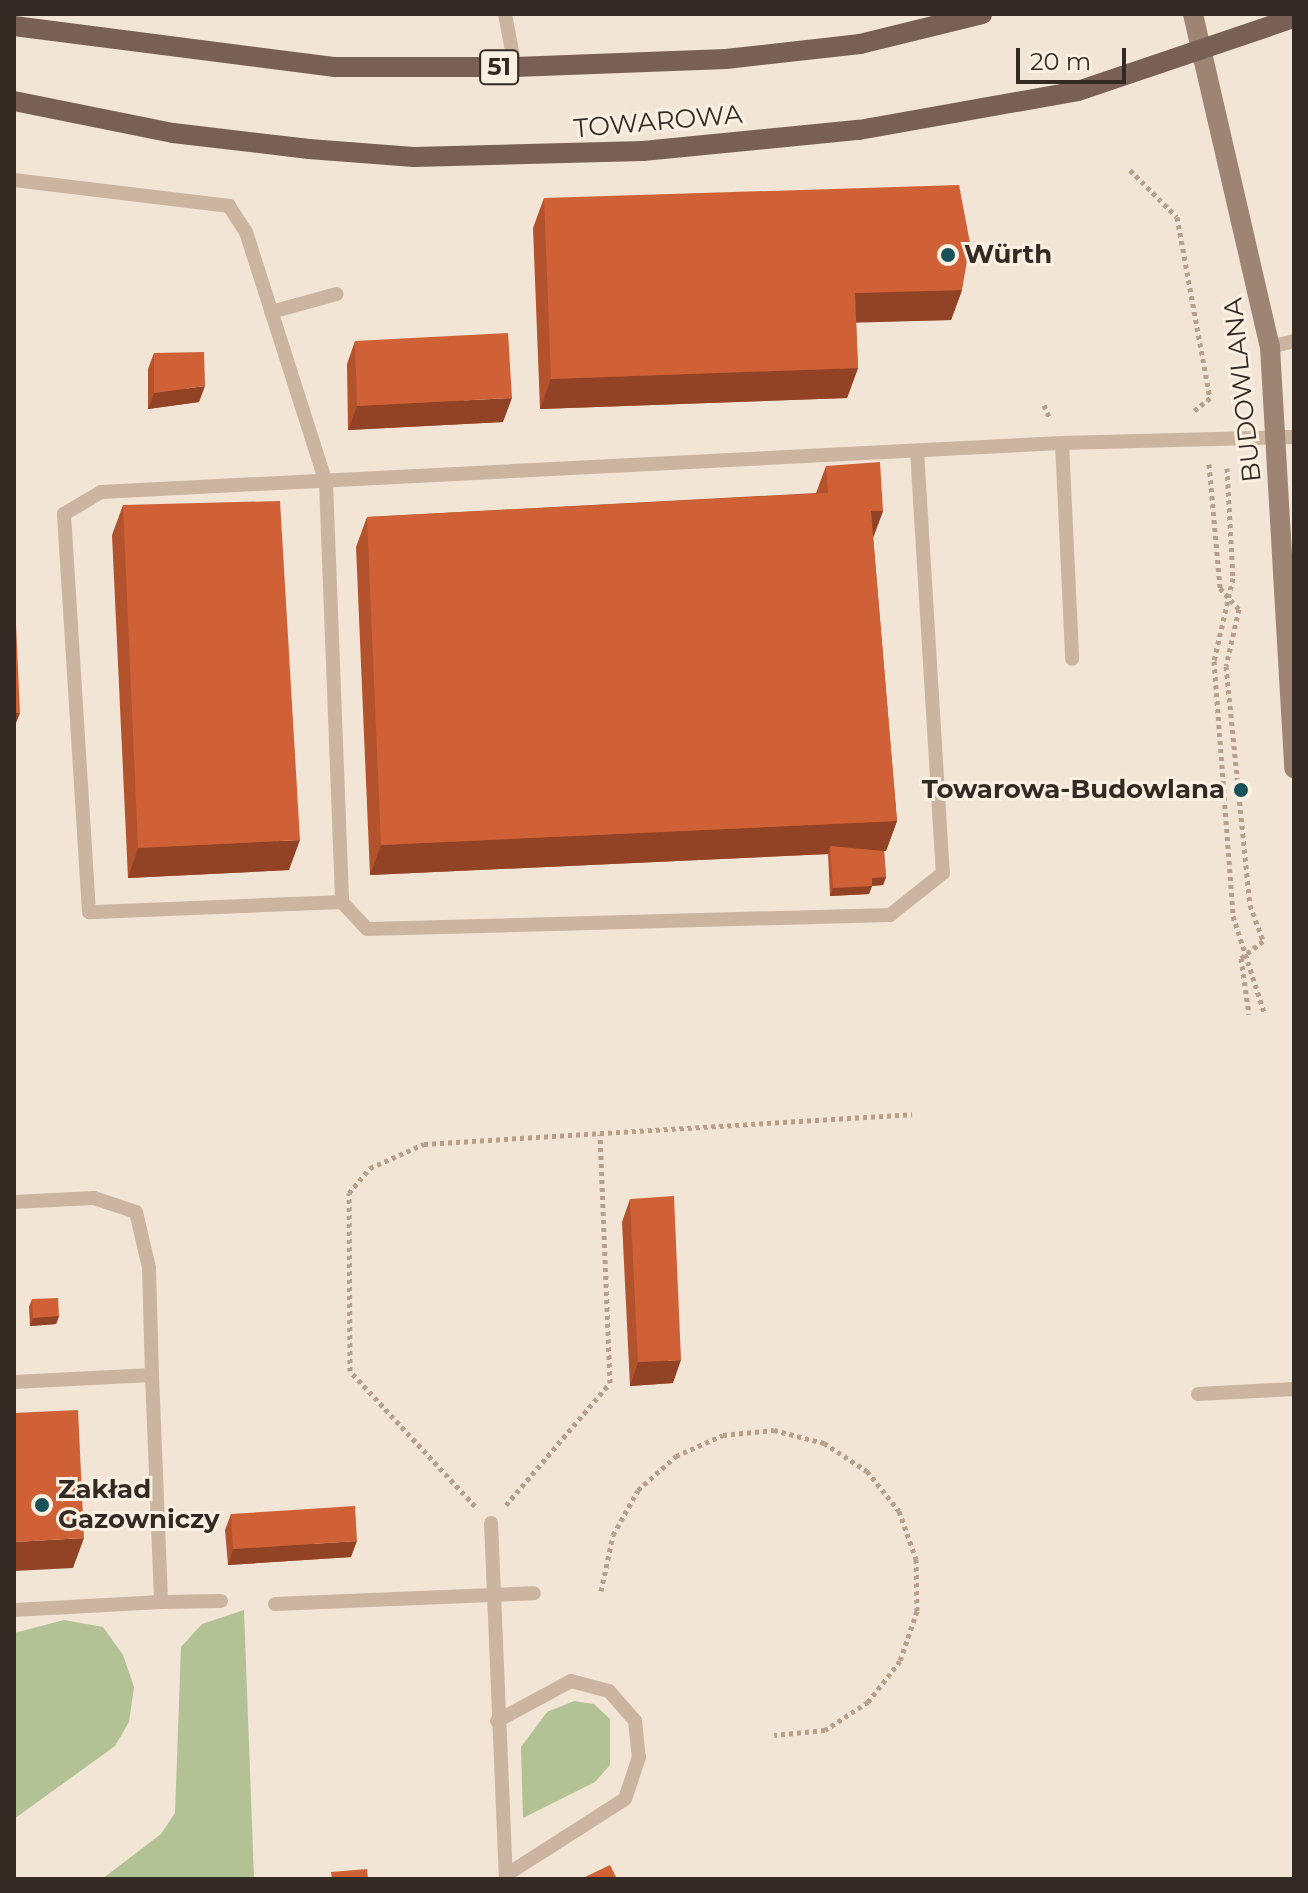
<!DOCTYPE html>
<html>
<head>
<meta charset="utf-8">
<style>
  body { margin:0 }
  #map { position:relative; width:1308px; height:1893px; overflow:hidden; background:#f2e5d5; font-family:Montserrat,sans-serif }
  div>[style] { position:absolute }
  .green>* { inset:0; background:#b2c295 }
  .path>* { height:5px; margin-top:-2.5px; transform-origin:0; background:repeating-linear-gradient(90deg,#b79f8b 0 4px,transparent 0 8px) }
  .lane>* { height:14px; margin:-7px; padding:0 7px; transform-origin:7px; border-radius:7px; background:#cbb5a1 }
  .secondary>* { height:20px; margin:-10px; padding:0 10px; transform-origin:10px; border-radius:10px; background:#9e8472 }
  .primary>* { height:20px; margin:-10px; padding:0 10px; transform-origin:10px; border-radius:10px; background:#786154 }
  .wall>* { inset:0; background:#b3532e }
  .shaded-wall>* { inset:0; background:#924326 }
  .building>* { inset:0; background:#d06036 }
  .dots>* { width:22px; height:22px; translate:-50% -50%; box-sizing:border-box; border:4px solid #faf0e2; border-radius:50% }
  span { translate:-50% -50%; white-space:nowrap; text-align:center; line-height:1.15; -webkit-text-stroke:6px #faf0e2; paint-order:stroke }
  .shield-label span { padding:2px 6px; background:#faf0e2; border:2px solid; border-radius:6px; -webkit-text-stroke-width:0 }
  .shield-label { font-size:24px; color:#342a24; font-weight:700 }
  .street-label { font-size:26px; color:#342a24 }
  .poi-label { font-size:26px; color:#342a24; font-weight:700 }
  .left { translate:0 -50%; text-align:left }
  .right { translate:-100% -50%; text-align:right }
  .frame { position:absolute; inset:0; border:16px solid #342a24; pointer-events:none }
  .scale { position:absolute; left:1016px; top:48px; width:110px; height:36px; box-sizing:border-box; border:4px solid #342a24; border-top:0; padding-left:10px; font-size:24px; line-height:28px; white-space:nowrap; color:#342a24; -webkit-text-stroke:6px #faf0e2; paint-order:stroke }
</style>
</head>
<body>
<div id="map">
  <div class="green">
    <div style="clip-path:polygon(244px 1610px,254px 1879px,102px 1879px,161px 1834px,175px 1813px,181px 1647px,202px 1624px)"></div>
    <div style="clip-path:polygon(64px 1620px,103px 1627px,123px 1655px,134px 1687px,129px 1722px,115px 1746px,14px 1819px,14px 1633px)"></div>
    <div style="clip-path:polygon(574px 1701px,594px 1704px,610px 1719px,610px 1765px,595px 1782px,523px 1818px,521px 1747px,547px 1712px)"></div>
  </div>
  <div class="path">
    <div style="left:1130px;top:170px;width:66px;rotate:45deg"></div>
    <div style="left:1177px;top:217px;width:184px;rotate:79.7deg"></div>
    <div style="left:1210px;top:398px;width:22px;rotate:141deg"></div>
    <div style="left:1044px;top:405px;width:13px;rotate:67deg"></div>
    <div style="left:1209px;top:464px;width:124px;rotate:84.9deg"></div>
    <div style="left:1220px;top:588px;width:28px;rotate:48deg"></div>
    <div style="left:1239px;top:609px;width:58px;rotate:102.8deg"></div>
    <div style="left:1226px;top:666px;width:240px;rotate:84.3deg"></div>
    <div style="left:1250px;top:905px;width:38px;rotate:70deg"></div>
    <div style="left:1263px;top:941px;width:28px;rotate:142deg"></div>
    <div style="left:1241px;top:958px;width:57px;rotate:81.9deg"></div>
    <div style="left:1227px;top:468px;width:110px;rotate:86.9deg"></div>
    <div style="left:1233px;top:578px;width:85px;rotate:102.9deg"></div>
    <div style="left:1214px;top:661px;width:256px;rotate:85.7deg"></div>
    <div style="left:1233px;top:916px;width:101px;rotate:72.1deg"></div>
    <div style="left:506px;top:1505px;width:160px;rotate:-49.6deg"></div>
    <div style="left:610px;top:1383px;width:249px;rotate:-92.3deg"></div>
    <div style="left:475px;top:1506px;width:184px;rotate:-132.8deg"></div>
    <div style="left:350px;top:1371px;width:178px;rotate:-90.3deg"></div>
    <div style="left:349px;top:1193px;width:33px;rotate:-50deg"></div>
    <div style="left:370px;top:1168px;width:59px;rotate:-24deg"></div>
    <div style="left:424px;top:1144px;width:489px;rotate:-3.5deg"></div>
    <div style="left:601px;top:1591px;width:57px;rotate:-77.9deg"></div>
    <div style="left:613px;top:1535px;width:51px;rotate:-60.9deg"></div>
    <div style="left:638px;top:1490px;width:51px;rotate:-41.8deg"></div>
    <div style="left:676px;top:1456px;width:51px;rotate:-24.1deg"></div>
    <div style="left:723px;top:1435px;width:51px;rotate:-5.6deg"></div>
    <div style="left:774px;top:1430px;width:52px;rotate:14.6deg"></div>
    <div style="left:824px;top:1443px;width:51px;rotate:33.1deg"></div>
    <div style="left:867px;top:1471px;width:51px;rotate:51.3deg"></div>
    <div style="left:899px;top:1511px;width:51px;rotate:70.5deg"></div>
    <div style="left:916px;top:1559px;width:52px;rotate:88.9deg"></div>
    <div style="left:917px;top:1611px;width:53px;rotate:108.8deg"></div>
    <div style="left:900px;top:1661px;width:52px;rotate:128deg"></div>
    <div style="left:868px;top:1702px;width:51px;rotate:146.9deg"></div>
    <div style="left:825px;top:1730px;width:51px;rotate:174.4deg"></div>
  </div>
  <div class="lane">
    <div style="left:505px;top:14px;width:54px;rotate:79.3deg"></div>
    <div style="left:14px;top:180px;width:217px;rotate:6.9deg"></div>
    <div style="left:229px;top:206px;width:31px;rotate:57deg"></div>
    <div style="left:246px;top:232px;width:262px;rotate:72.3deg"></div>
    <div style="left:326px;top:482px;width:420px;rotate:87.8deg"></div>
    <div style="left:271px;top:312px;width:68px;rotate:-15.3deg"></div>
    <div style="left:1270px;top:347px;width:25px;rotate:-14deg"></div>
    <div style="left:1062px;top:443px;width:216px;rotate:87.3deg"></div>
    <div style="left:917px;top:451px;width:423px;rotate:86.5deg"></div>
    <div style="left:943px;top:873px;width:68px;rotate:141.6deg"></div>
    <div style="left:890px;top:915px;width:523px;rotate:178.47deg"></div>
    <div style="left:367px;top:929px;width:37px;rotate:-133deg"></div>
    <div style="left:342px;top:902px;width:253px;rotate:177.7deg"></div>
    <div style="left:89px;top:912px;width:399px;rotate:-93.6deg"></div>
    <div style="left:64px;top:514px;width:43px;rotate:-30.7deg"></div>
    <div style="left:101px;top:492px;width:962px;rotate:-2.92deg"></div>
    <div style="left:1062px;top:443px;width:232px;rotate:-1.5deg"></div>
    <div style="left:14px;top:1202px;width:80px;rotate:-2.9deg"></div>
    <div style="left:94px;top:1198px;width:44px;rotate:18.4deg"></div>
    <div style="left:136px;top:1212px;width:57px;rotate:76.9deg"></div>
    <div style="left:149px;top:1268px;width:107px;rotate:88.4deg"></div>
    <div style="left:14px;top:1382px;width:138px;rotate:-2.9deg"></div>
    <div style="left:152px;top:1375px;width:227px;rotate:87.7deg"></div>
    <div style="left:161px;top:1602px;width:147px;rotate:176.9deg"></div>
    <div style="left:1198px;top:1394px;width:96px;rotate:-3deg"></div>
    <div style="left:491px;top:1523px;width:356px;rotate:87.6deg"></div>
    <div style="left:161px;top:1602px;width:60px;rotate:-1deg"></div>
    <div style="left:275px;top:1604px;width:259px;rotate:-2.4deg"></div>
    <div style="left:497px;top:1721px;width:84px;rotate:-28.4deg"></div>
    <div style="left:571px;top:1681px;width:39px;rotate:15deg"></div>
    <div style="left:609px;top:1691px;width:40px;rotate:49deg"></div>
    <div style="left:635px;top:1721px;width:36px;rotate:84deg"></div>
    <div style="left:639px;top:1757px;width:44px;rotate:108.4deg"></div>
    <div style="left:625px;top:1799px;width:141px;rotate:147.4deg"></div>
  </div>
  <div class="secondary">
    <div style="left:1193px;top:14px;width:342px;rotate:77deg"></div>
    <div style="left:1270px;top:347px;width:422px;rotate:86.7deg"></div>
  </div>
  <div class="primary">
    <div style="left:14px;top:26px;width:324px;rotate:7.3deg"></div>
    <div style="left:335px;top:67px;width:180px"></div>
    <div style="left:515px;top:67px;width:211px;rotate:-2.2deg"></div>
    <div style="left:726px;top:59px;width:135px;rotate:-6.4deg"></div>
    <div style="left:860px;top:44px;width:126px;rotate:-13.8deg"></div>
    <div style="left:14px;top:101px;width:162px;rotate:11.4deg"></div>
    <div style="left:173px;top:133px;width:137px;rotate:6.7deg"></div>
    <div style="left:309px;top:149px;width:105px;rotate:4.4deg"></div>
    <div style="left:414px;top:157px;width:229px;rotate:-1.5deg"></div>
    <div style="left:643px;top:151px;width:217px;rotate:-5.6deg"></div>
    <div style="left:859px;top:130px;width:222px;rotate:-10.1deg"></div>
    <div style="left:1078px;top:91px;width:228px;rotate:-18.7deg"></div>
  </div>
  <div class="wall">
    <div style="clip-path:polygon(544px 198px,962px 290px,951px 320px,856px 322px,858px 368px,847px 398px,540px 409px,533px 228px)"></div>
    <div style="clip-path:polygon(355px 341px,503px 422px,348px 430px,347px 364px)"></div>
    <div style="clip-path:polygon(154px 353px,199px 402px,148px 409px,148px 369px)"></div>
    <div style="clip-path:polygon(826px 466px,883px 511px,873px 537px,897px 821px,886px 851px,884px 851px,886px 877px,883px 885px,872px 886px,869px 894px,830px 896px,828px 854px,370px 875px,356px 547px,367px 517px,816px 493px)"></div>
    <div style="clip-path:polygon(123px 505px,289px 870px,128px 878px,112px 535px)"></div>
    <div style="clip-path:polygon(630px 1199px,673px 1383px,630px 1386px,622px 1222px)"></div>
    <div style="clip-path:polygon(32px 1299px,59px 1316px,56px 1324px,30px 1326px,29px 1307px)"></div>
    <div style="clip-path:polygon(231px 1514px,351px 1557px,228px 1565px,225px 1530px)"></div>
  </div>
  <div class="shaded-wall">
    <div style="clip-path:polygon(962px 290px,951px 320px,844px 323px,855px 293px)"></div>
    <div style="clip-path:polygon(858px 368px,847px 398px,540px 409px,551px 379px)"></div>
    <div style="clip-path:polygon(205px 386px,199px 402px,148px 409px,154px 393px)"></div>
    <div style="clip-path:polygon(512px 398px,503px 422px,348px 430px,357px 406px)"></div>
    <div style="clip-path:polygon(871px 511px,883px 511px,872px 541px)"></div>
    <div style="clip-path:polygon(14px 713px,20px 713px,14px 728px)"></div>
    <div style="clip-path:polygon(897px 821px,886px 851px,831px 854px,830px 846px,828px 854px,370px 875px,381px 845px)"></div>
    <div style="clip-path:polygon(300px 840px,289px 870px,128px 878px,138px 848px)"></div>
    <div style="clip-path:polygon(886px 877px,883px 885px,869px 886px,872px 878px)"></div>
    <div style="clip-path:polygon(872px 886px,869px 894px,830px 896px,833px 888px)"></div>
    <div style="clip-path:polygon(59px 1316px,56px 1324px,30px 1326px,33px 1318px)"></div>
    <div style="clip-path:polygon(681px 1360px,673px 1383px,630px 1386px,638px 1362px)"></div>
    <div style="clip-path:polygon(84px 1538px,73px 1568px,14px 1571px,14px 1542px)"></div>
    <div style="clip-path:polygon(357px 1541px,351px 1557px,228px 1565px,233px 1549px)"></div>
  </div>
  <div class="building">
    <div style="clip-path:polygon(959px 185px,970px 243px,962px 290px,855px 293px,858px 368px,551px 379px,544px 198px)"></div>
    <div style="clip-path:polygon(508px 333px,512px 398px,357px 406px,355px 341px)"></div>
    <div style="clip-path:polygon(204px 352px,205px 386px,154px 393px,154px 353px)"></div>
    <div style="clip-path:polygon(880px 462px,883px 511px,871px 511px,897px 821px,381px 845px,367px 517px,828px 493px,826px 466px)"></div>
    <div style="clip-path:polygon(280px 501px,300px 840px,138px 848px,123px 505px)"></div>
    <div style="clip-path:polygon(14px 580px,20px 713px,14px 713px)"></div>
    <div style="clip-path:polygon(830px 846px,884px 851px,886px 877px,872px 878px,872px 886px,833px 888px)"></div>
    <div style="clip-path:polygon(674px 1196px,681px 1360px,638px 1362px,630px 1199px)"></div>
    <div style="clip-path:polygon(58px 1298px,59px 1316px,33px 1318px,32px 1299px)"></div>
    <div style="clip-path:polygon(78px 1410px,84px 1538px,14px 1542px,14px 1413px)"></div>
    <div style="clip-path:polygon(355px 1506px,357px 1541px,233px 1549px,231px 1514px)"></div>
    <div style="clip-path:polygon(610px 1865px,617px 1879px,581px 1879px)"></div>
    <div style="clip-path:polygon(367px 1869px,368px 1879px,332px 1879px,331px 1872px)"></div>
  </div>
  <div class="dots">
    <div style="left:948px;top:255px;background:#175259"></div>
    <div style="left:1241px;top:790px;background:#175259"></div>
    <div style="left:42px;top:1505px;background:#175259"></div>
  </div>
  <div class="shield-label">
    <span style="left:499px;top:67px">51</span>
  </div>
  <div class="street-label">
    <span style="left:658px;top:122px;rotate:-5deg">TOWAROWA</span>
    <span style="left:1243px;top:390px;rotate:-96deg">BUDOWLANA</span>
  </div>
  <div class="poi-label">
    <span class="left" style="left:964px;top:255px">Würth</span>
    <span class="right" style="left:1225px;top:790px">Towarowa-Budowlana</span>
    <span class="left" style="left:58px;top:1505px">Zakład<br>Gazowniczy</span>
  </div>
  <div class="frame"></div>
  <div class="scale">20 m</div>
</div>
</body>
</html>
